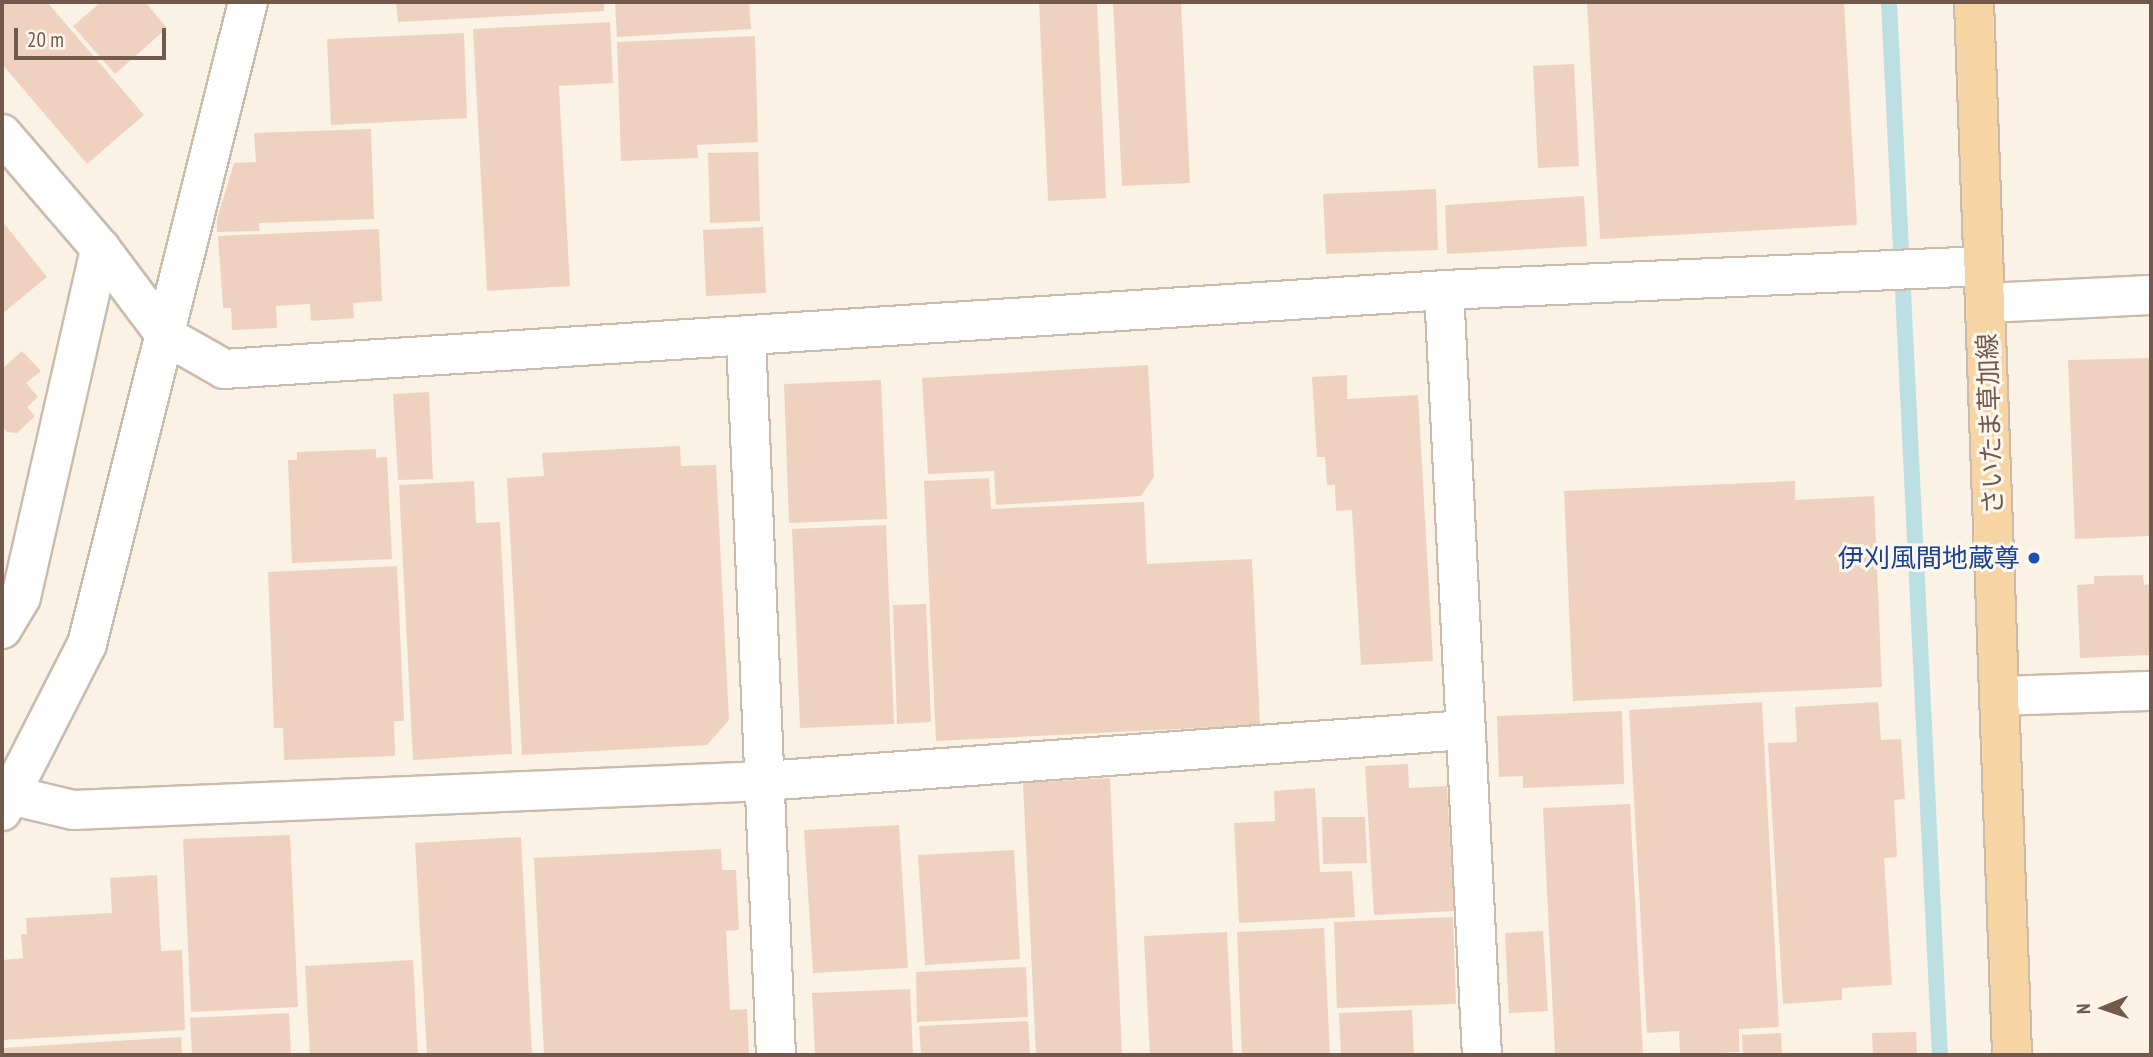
<!DOCTYPE html>
<html>
<head>
<meta charset="utf-8">
<style>
  body { margin:0 }
  #map { position:relative; width:2153px; height:1057px; overflow:hidden; background:#fbf2e6; font-family:"PT Sans Narrow","Noto Sans JP",sans-serif }
  div>[style] { position:absolute }
  .stream>* { height:16px; margin:-8px; padding:0 8px; transform-origin:8px; border-radius:8px; background:#bcdfe4 }
  .building>* { inset:0; background:#efd1c0 }
  .roads { filter:drop-shadow(2px 0 #ccbaad) drop-shadow(-2px 0 #ccbaad) drop-shadow(0 2px #ccbaad) drop-shadow(0 -2px #ccbaad) }
  .minor>* { height:38px; margin:-19px; padding:0 19px; transform-origin:19px; border-radius:19px; background:#fff }
  .major>* { height:38px; margin:-19px; padding:0 19px; transform-origin:19px; border-radius:19px; background:#f6d4a3 }
  .dots>* { width:19px; height:19px; translate:-50% -50%; box-sizing:border-box; border:4px solid #fef7ed; border-radius:50% }
  span { translate:-50% -50%; white-space:nowrap; text-align:center; line-height:1.15; -webkit-text-stroke:6px #fef7ed; paint-order:stroke }
  .street-label { font-size:26px; color:#73594c }
  .transit-label { font-size:26px; color:#164399 }
  .right { translate:-100% -50%; text-align:right }
  .frame { position:absolute; inset:0; border:4px solid #73594c; pointer-events:none }
  .north { position:absolute; left:2069px; top:973px; width:70px; height:70px; -webkit-text-stroke:5px #fef7ed; paint-order:stroke; rotate:268deg; font-size:19px; font-weight:700; line-height:28px; text-align:center; color:#73594c }
  .north::after { content:''; display:block; margin:auto; width:24px; height:32px; background:#73594c; clip-path:polygon(50% 0,100% 100%,50% 72%,0 100%) }
  .scale { position:absolute; left:14px; top:28px; width:152px; height:32px; box-sizing:border-box; border:4px solid #73594c; border-top:0; padding-left:9px; font-size:21px; line-height:24px; white-space:nowrap; color:#73594c; -webkit-text-stroke:5px #fef7ed; paint-order:stroke }
</style>
</head>
<body>
<div id="map">
  <div class="stream">
    <div style="left:1889px;top:2px;width:1054px;rotate:87.23deg"></div>
  </div>
  <div class="building">
    <div style="clip-path:polygon(2px 2px,47px 2px,144px 115px,87px 164px,2px 64px)"></div>
    <div style="clip-path:polygon(101px 2px,145px 2px,167px 28px,115px 74px,73px 26px)"></div>
    <div style="clip-path:polygon(396px 2px,604px 2px,604px 11px,398px 22px)"></div>
    <div style="clip-path:polygon(615px 2px,749px 2px,751px 29px,617px 37px)"></div>
    <div style="clip-path:polygon(1039px 2px,1097px 2px,1106px 198px,1048px 201px)"></div>
    <div style="clip-path:polygon(1113px 2px,1181px 2px,1190px 183px,1122px 186px)"></div>
    <div style="clip-path:polygon(1587px 2px,1844px 2px,1857px 225px,1600px 239px)"></div>
    <div style="clip-path:polygon(610px 22px,613px 83px,559px 86px,570px 286px,487px 291px,473px 29px)"></div>
    <div style="clip-path:polygon(464px 33px,467px 118px,331px 125px,327px 39px)"></div>
    <div style="clip-path:polygon(755px 36px,758px 142px,697px 145px,698px 158px,621px 161px,617px 42px)"></div>
    <div style="clip-path:polygon(1574px 64px,1579px 166px,1538px 168px,1533px 66px)"></div>
    <div style="clip-path:polygon(371px 129px,374px 219px,259px 223px,260px 231px,217px 232px,217px 219px,234px 163px,256px 162px,254px 133px)"></div>
    <div style="clip-path:polygon(758px 152px,760px 221px,710px 223px,708px 153px)"></div>
    <div style="clip-path:polygon(1436px 189px,1438px 250px,1326px 254px,1323px 194px)"></div>
    <div style="clip-path:polygon(1584px 196px,1587px 246px,1447px 254px,1445px 205px)"></div>
    <div style="clip-path:polygon(2px 221px,47px 277px,2px 314px)"></div>
    <div style="clip-path:polygon(763px 227px,766px 293px,706px 296px,703px 230px)"></div>
    <div style="clip-path:polygon(379px 229px,382px 301px,353px 303px,354px 318px,311px 321px,310px 304px,276px 306px,277px 328px,232px 330px,231px 308px,223px 308px,218px 236px)"></div>
    <div style="clip-path:polygon(22px 351px,41px 371px,26px 383px,38px 397px,27px 407px,35px 416px,17px 433px,7px 432px,2px 426px,2px 369px)"></div>
    <div style="clip-path:polygon(2151px 358px,2151px 536px,2075px 539px,2068px 360px)"></div>
    <div style="clip-path:polygon(1148px 365px,1154px 477px,1141px 496px,996px 505px,994px 471px,928px 474px,922px 378px)"></div>
    <div style="clip-path:polygon(1347px 375px,1347px 399px,1418px 395px,1433px 661px,1361px 665px,1352px 510px,1336px 511px,1335px 485px,1327px 485px,1325px 457px,1317px 457px,1312px 377px)"></div>
    <div style="clip-path:polygon(881px 380px,887px 519px,789px 523px,784px 384px)"></div>
    <div style="clip-path:polygon(429px 392px,433px 479px,398px 480px,393px 394px)"></div>
    <div style="clip-path:polygon(680px 446px,681px 466px,716px 465px,729px 720px,707px 745px,522px 755px,507px 478px,544px 476px,542px 453px)"></div>
    <div style="clip-path:polygon(376px 449px,376px 458px,387px 457px,392px 559px,292px 563px,288px 460px,297px 460px,297px 452px)"></div>
    <div style="clip-path:polygon(989px 478px,991px 509px,1144px 502px,1147px 564px,1252px 559px,1260px 725px,936px 741px,924px 481px)"></div>
    <div style="clip-path:polygon(474px 481px,476px 523px,500px 522px,512px 754px,413px 760px,399px 485px)"></div>
    <div style="clip-path:polygon(1795px 481px,1795px 500px,1874px 496px,1882px 687px,1573px 701px,1564px 491px)"></div>
    <div style="clip-path:polygon(886px 525px,894px 724px,800px 728px,792px 529px)"></div>
    <div style="clip-path:polygon(397px 566px,404px 721px,394px 721px,395px 756px,284px 760px,283px 728px,274px 728px,268px 572px)"></div>
    <div style="clip-path:polygon(2143px 575px,2144px 585px,2151px 584px,2151px 655px,2080px 658px,2077px 585px,2094px 584px,2094px 576px)"></div>
    <div style="clip-path:polygon(926px 604px,931px 722px,897px 724px,893px 605px)"></div>
    <div style="clip-path:polygon(1762px 702px,1779px 1027px,1739px 1029px,1739px 1052px,1680px 1055px,1679px 1031px,1647px 1033px,1629px 710px)"></div>
    <div style="clip-path:polygon(1878px 702px,1881px 740px,1901px 739px,1905px 799px,1894px 800px,1897px 857px,1884px 858px,1892px 985px,1842px 988px,1842px 1000px,1783px 1004px,1768px 743px,1797px 742px,1795px 707px)"></div>
    <div style="clip-path:polygon(1622px 711px,1624px 784px,1523px 788px,1523px 776px,1499px 777px,1497px 716px)"></div>
    <div style="clip-path:polygon(1408px 764px,1409px 788px,1447px 786px,1454px 911px,1374px 915px,1365px 766px)"></div>
    <div style="clip-path:polygon(1110px 778px,1122px 1055px,1036px 1055px,1023px 783px)"></div>
    <div style="clip-path:polygon(1315px 788px,1320px 872px,1352px 871px,1355px 917px,1239px 923px,1234px 823px,1275px 821px,1274px 791px)"></div>
    <div style="clip-path:polygon(1630px 804px,1643px 1055px,1555px 1055px,1543px 808px)"></div>
    <div style="clip-path:polygon(1322px 817px,1365px 817px,1367px 863px,1323px 864px)"></div>
    <div style="clip-path:polygon(899px 825px,908px 968px,813px 973px,804px 830px)"></div>
    <div style="clip-path:polygon(290px 835px,298px 1007px,191px 1012px,183px 839px)"></div>
    <div style="clip-path:polygon(521px 837px,532px 1055px,427px 1055px,415px 843px)"></div>
    <div style="clip-path:polygon(721px 849px,722px 870px,736px 870px,739px 930px,726px 931px,730px 1010px,747px 1009px,749px 1055px,544px 1055px,534px 858px)"></div>
    <div style="clip-path:polygon(1014px 850px,1020px 959px,925px 965px,918px 855px)"></div>
    <div style="clip-path:polygon(157px 875px,161px 951px,182px 950px,185px 1030px,2px 1040px,2px 960px,23px 958px,21px 934px,27px 934px,26px 918px,112px 913px,110px 878px)"></div>
    <div style="clip-path:polygon(1453px 917px,1456px 1004px,1337px 1008px,1334px 922px)"></div>
    <div style="clip-path:polygon(1324px 928px,1330px 1055px,1242px 1055px,1237px 932px)"></div>
    <div style="clip-path:polygon(1543px 931px,1548px 1011px,1509px 1013px,1505px 933px)"></div>
    <div style="clip-path:polygon(1227px 932px,1233px 1055px,1150px 1055px,1144px 936px)"></div>
    <div style="clip-path:polygon(413px 960px,418px 1055px,310px 1055px,305px 966px)"></div>
    <div style="clip-path:polygon(1026px 967px,1028px 1017px,917px 1022px,916px 972px)"></div>
    <div style="clip-path:polygon(910px 989px,913px 1055px,815px 1055px,812px 993px)"></div>
    <div style="clip-path:polygon(1412px 1010px,1414px 1055px,1341px 1055px,1339px 1013px)"></div>
    <div style="clip-path:polygon(289px 1013px,291px 1055px,192px 1055px,190px 1018px)"></div>
    <div style="clip-path:polygon(1028px 1021px,1030px 1055px,921px 1055px,919px 1026px)"></div>
    <div style="clip-path:polygon(1916px 1032px,1917px 1055px,1873px 1055px,1872px 1033px)"></div>
    <div style="clip-path:polygon(1781px 1033px,1782px 1055px,1743px 1055px,1742px 1035px)"></div>
    <div style="clip-path:polygon(181px 1037px,182px 1055px,2px 1055px,2px 1048px)"></div>
  </div>
  <div class="roads">
    <div class="minor">
      <div style="left:2px;top:134px;width:150px;rotate:49.3deg"></div>
      <div style="left:100px;top:248px;width:110px;rotate:53.1deg"></div>
      <div style="left:166px;top:336px;width:67px;rotate:29.6deg"></div>
      <div style="left:224px;top:369px;width:1223px;rotate:-3.7deg"></div>
      <div style="left:1444px;top:290px;width:540px;rotate:-2.55deg"></div>
      <div style="left:1444px;top:290px;width:766px;rotate:87.16deg"></div>
      <div style="left:1986px;top:303px;width:165px;rotate:-2.8deg"></div>
      <div style="left:746px;top:337px;width:719px;rotate:87.61deg"></div>
      <div style="left:2px;top:629px;width:37px;rotate:-59deg"></div>
      <div style="left:21px;top:597px;width:358px;rotate:-77.2deg"></div>
      <div style="left:2000px;top:696px;width:151px;rotate:-1.9deg"></div>
      <div style="left:10px;top:795px;width:65px;rotate:13.4deg"></div>
      <div style="left:73px;top:810px;width:692px;rotate:-2.4deg"></div>
      <div style="left:764px;top:781px;width:704px;rotate:-4.16deg"></div>
      <div style="left:2px;top:811px;width:187px;rotate:-63deg"></div>
      <div style="left:87px;top:644px;width:662px;rotate:-75.92deg"></div>
    </div>
    <div class="major">
      <div style="left:1974px;top:2px;width:1054px;rotate:87.93deg"></div>
    </div>
  </div>
  <div class="dots">
    <div style="left:2034px;top:558px;background:#1a4fb4"></div>
  </div>
  <div class="street-label">
    <span style="left:1990px;top:424px;rotate:-92deg">さいたま草加線</span>
  </div>
  <div class="transit-label">
    <span class="right" style="left:2020px;top:558px">伊刈風間地蔵尊</span>
  </div>
  <div class="frame"></div>
  <div class="north">N</div>
  <div class="scale">20 m</div>
</div>
</body>
</html>
